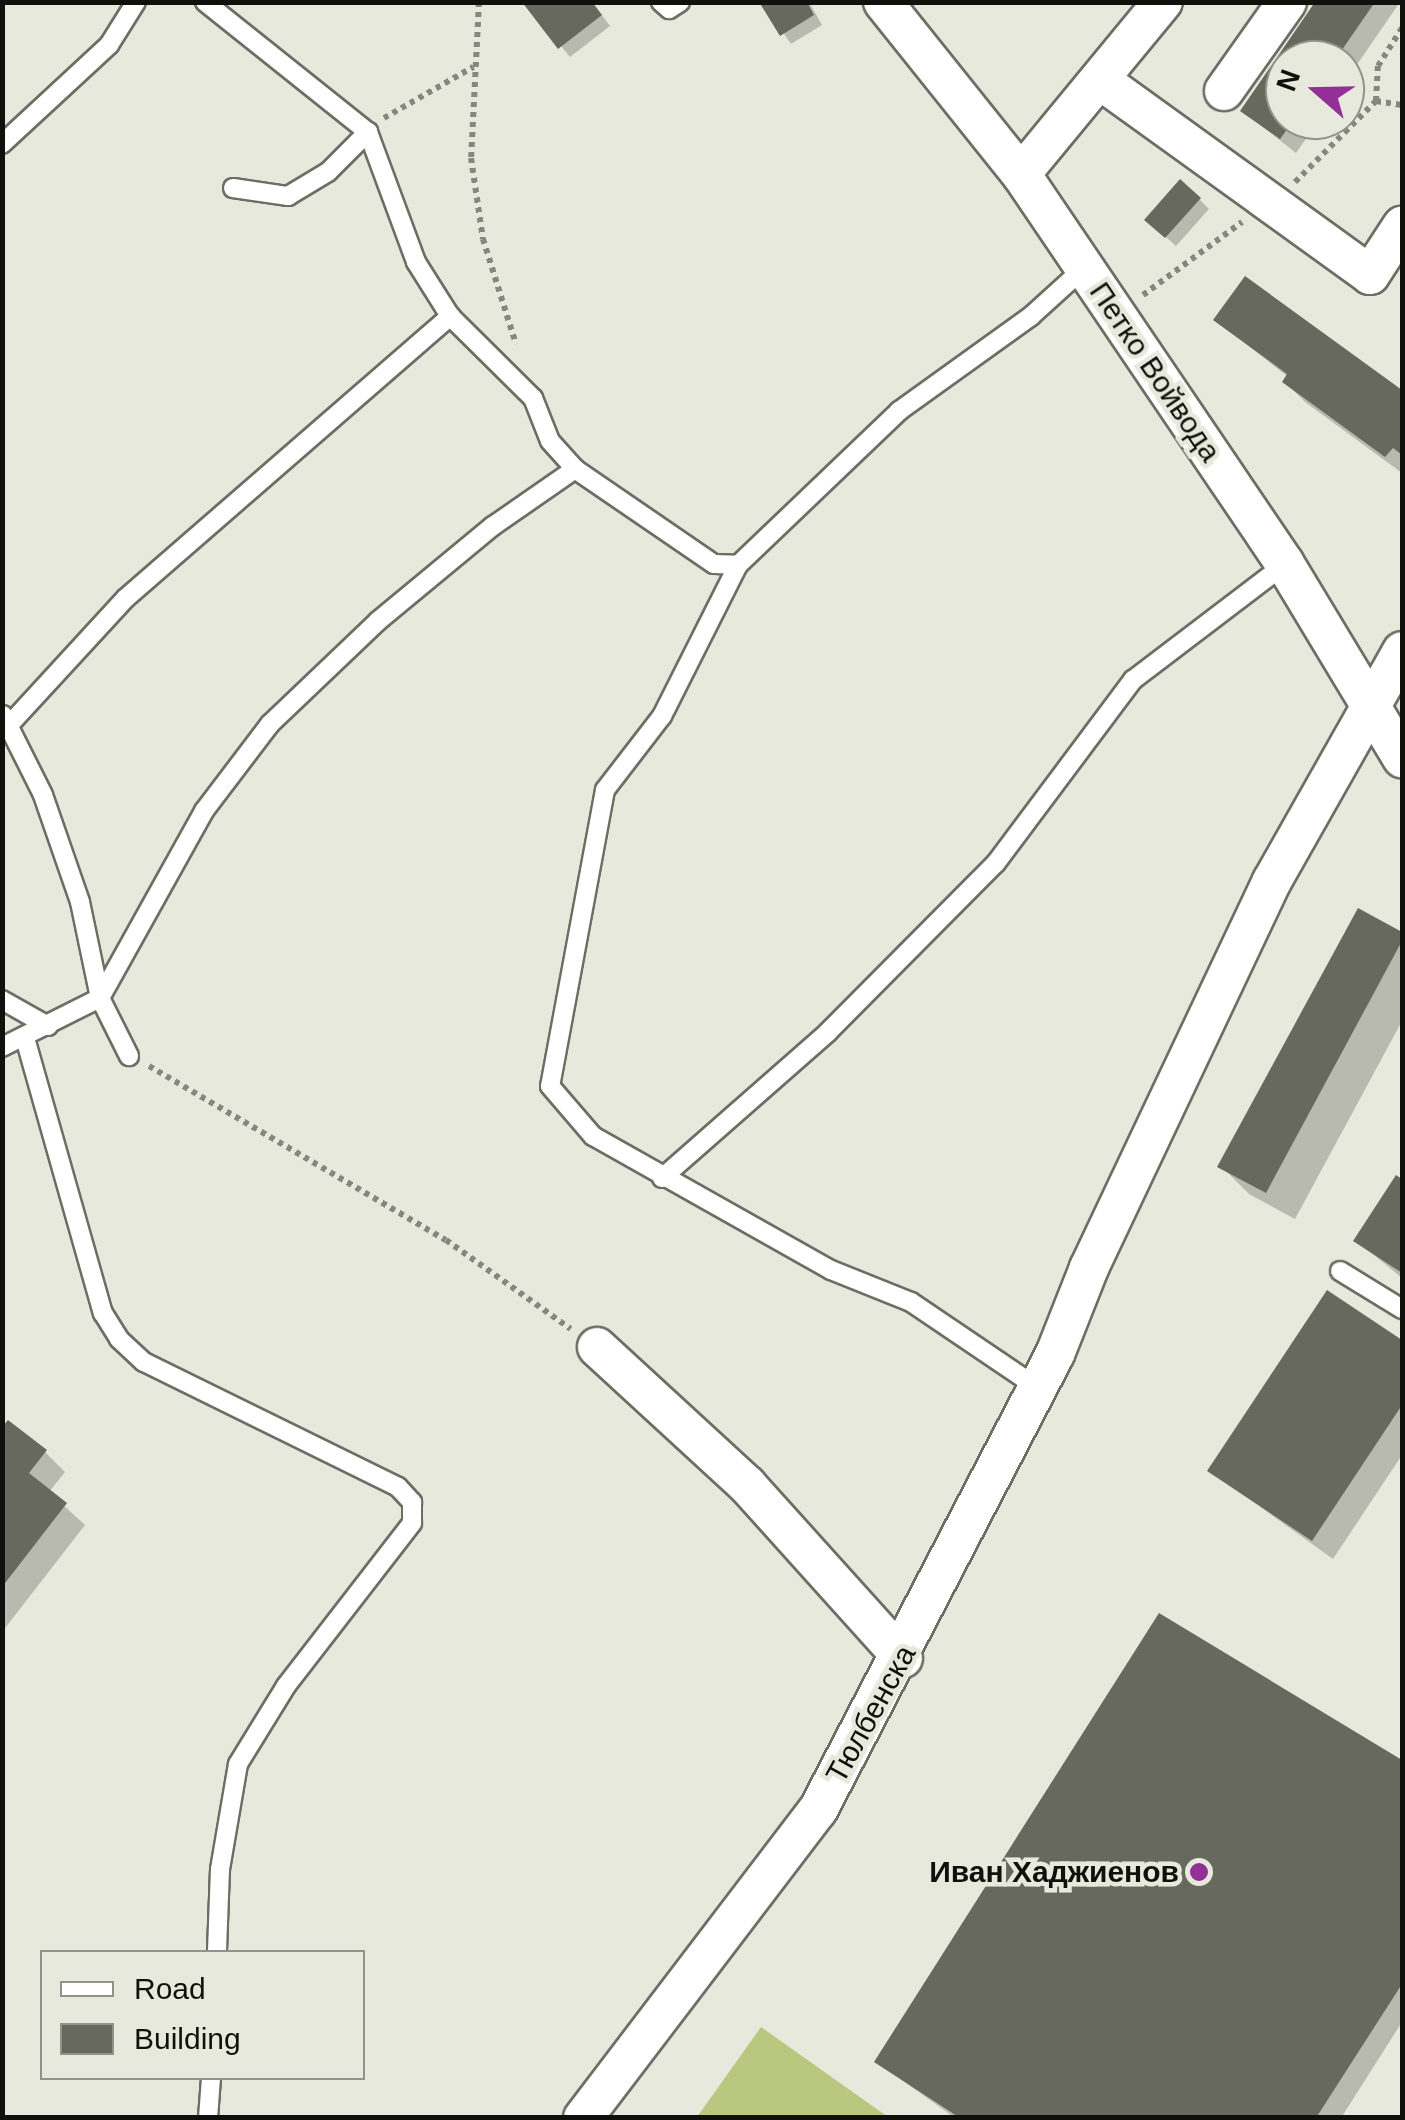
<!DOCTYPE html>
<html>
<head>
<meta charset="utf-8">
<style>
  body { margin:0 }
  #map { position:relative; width:1405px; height:2120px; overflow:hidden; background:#e7e9dd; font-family:Helvetica,sans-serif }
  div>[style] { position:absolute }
  .green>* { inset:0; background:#bac77e }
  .shadow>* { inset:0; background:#0003 }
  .building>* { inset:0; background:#67695f }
  .path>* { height:6px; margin-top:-3px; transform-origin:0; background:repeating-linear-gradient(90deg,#86887f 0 5px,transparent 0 10px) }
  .roads { filter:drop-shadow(2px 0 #6c6e63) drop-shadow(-2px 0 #6c6e63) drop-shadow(0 2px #6c6e63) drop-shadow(0 -2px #6c6e63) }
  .service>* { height:18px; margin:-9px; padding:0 9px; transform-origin:9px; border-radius:9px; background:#fff }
  .minor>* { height:38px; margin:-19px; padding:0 19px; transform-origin:19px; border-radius:19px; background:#fff }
  .dots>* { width:28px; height:28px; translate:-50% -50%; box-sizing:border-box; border:5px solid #e7e9dd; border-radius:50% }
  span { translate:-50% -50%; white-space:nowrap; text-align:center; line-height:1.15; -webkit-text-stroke:9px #e7e9dd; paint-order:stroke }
  .street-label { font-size:30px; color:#10110d }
  .poi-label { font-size:30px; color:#10110d; font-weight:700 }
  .right { translate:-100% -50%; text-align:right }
  .frame { position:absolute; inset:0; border:5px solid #10110d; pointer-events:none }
  .legend { position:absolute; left:40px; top:1950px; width:325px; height:130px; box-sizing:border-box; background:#e7e9dd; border:2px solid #91938a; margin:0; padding:12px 18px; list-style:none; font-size:30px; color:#10110d }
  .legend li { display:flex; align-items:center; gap:20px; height:50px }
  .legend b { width:50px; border:2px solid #91938a }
  .north { position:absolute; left:1265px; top:40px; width:100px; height:100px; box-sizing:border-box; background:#e7e9dd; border:2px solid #91938a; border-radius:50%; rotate:290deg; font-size:28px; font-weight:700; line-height:40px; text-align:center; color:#10110d }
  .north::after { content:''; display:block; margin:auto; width:35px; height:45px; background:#933097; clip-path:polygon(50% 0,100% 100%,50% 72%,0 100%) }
</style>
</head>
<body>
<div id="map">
  <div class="green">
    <div style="clip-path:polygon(761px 2027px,888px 2117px,697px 2117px)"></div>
  </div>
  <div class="shadow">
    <div style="clip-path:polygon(525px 2px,592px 2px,610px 26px,570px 57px)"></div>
    <div style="clip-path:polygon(762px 2px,809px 2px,822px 25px,791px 44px)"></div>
    <div style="clip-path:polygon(1318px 2px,1400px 2px,1345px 82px,1345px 60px,1285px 60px,1285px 120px,1319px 120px,1296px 153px,1243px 111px)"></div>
    <div style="clip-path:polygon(1199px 199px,1209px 209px,1176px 246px,1157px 229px)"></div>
    <div style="clip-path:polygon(1246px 279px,1402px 393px,1402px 473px,1305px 402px,1285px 382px,1288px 377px,1216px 320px)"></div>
    <div style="clip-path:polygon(1359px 911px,1402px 935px,1402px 1021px,1295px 1219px,1249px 1194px,1221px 1166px)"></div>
    <div style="clip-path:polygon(1397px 1178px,1402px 1181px,1402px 1278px,1357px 1241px)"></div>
    <div style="clip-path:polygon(1328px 1294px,1402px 1343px,1402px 1455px,1333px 1559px,1210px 1471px)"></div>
    <div style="clip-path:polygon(2px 1431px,45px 1452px,65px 1472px,49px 1492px,85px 1525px,2px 1632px)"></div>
    <div style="clip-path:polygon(1160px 1616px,1402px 1763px,1402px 2022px,1341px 2118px,955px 2118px,877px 2062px)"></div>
  </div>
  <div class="building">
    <div style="clip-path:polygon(522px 2px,592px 2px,602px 15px,558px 49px)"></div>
    <div style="clip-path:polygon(759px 2px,807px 2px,814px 15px,780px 36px)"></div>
    <div style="clip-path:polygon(1315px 2px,1375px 2px,1335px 60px,1285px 60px,1285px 120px,1294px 120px,1280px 139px,1240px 111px)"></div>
    <div style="clip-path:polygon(1180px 179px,1201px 198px,1165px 238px,1144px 220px)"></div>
    <div style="clip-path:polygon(1245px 276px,1402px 390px,1402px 455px,1393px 448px,1385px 457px,1282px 382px,1287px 374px,1213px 320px)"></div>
    <div style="clip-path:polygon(1358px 908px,1402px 932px,1402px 941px,1266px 1193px,1217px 1167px)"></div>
    <div style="clip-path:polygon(1396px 1175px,1402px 1179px,1402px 1273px,1353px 1241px)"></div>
    <div style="clip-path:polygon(1327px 1290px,1402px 1340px,1402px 1405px,1312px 1541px,1207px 1471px)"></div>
    <div style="clip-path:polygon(8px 1420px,47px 1450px,29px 1473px,67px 1503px,2px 1587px,2px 1427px)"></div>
    <div style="clip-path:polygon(1159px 1613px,1402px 1760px,1402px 1984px,1316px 2118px,960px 2118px,874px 2062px)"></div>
  </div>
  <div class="path">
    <div style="left:479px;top:2px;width:156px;rotate:92.9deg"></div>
    <div style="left:471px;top:158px;width:82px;rotate:81.6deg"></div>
    <div style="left:483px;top:239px;width:110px;rotate:72.6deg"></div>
    <div style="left:1376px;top:101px;width:26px;rotate:9deg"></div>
    <div style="left:384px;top:118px;width:103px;rotate:-29.8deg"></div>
    <div style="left:1295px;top:182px;width:115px;rotate:-45deg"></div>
    <div style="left:1376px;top:101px;width:35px;rotate:-87deg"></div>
    <div style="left:1378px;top:66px;width:45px;rotate:-57.7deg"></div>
    <div style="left:1143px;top:295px;width:123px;rotate:-36.4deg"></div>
    <div style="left:149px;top:1066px;width:344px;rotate:30.4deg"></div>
    <div style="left:446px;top:1240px;width:153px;rotate:35.5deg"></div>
  </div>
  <div class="roads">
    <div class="service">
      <div style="left:205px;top:2px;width:208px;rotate:38.6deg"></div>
      <div style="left:368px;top:132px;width:139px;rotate:69.7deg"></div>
      <div style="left:416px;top:262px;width:64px;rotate:57.8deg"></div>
      <div style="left:450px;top:316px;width:117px;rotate:44.7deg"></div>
      <div style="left:533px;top:398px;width:46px;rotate:68.4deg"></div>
      <div style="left:550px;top:441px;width:38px;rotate:48deg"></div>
      <div style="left:575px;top:469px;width:168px;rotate:34.4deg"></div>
      <div style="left:714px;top:564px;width:24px;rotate:2deg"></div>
      <div style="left:738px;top:565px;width:169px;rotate:116.7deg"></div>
      <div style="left:662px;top:716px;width:93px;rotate:127.6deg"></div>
      <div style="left:605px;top:790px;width:301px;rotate:100.5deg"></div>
      <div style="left:550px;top:1086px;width:66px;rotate:49.3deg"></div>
      <div style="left:593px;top:1136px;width:273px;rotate:29.4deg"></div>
      <div style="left:831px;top:1270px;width:86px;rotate:21.8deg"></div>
      <div style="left:911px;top:1302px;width:153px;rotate:34.1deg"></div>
      <div style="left:661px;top:2px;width:11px;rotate:41deg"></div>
      <div style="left:669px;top:9px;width:13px;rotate:-32deg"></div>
      <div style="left:2px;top:144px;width:146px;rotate:-42.8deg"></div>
      <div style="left:109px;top:45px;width:51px;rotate:-57.9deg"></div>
      <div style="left:233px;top:188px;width:56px;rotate:8.3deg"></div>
      <div style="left:288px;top:196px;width:47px;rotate:-31deg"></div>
      <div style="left:328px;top:172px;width:57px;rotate:-45deg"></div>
      <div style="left:738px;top:565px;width:223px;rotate:-43.7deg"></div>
      <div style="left:899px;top:411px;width:163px;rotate:-35.7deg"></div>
      <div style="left:1031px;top:316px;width:72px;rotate:-42.2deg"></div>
      <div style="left:3px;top:715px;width:89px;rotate:63.4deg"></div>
      <div style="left:43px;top:795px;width:113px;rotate:70.9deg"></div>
      <div style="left:80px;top:902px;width:98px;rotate:78.2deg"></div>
      <div style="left:100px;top:998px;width:65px;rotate:63.4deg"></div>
      <div style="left:10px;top:724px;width:171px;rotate:-47.4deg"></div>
      <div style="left:126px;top:598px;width:430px;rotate:-41deg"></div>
      <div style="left:2px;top:1000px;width:53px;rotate:29.5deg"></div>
      <div style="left:25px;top:1038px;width:286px;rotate:74.2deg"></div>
      <div style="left:103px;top:1313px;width:31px;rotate:58deg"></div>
      <div style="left:119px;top:1339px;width:34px;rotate:43deg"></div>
      <div style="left:144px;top:1362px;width:283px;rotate:26.2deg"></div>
      <div style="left:398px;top:1487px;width:21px;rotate:47deg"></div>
      <div style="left:412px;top:1502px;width:21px;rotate:90deg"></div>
      <div style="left:412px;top:1523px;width:206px;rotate:127.7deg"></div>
      <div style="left:286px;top:1686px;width:92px;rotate:121.6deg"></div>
      <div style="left:238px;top:1764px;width:107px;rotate:99.7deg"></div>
      <div style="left:220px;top:1869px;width:83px;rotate:92.1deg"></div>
      <div style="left:2px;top:1047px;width:110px;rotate:-26.6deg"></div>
      <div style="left:100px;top:998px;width:214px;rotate:-60.9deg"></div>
      <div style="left:204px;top:811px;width:109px;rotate:-52.8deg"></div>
      <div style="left:270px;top:724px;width:149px;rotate:-43.6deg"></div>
      <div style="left:378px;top:621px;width:149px;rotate:-39.6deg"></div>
      <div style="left:493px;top:526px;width:100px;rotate:-34.8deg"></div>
      <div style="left:662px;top:1178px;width:221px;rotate:-41.3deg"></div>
      <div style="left:828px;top:1032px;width:238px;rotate:-45.2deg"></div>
      <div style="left:996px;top:863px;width:229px;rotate:-53.2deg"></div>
      <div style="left:1133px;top:680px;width:191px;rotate:-37.3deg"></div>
      <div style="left:1340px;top:1271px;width:73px;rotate:31.5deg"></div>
      <div style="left:208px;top:2118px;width:40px;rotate:-85.7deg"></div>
    </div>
    <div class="minor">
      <div style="left:883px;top:2px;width:221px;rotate:51.3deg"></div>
      <div style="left:1021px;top:174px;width:471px;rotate:55.9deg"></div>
      <div style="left:1285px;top:564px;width:227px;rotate:58.9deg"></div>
      <div style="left:1100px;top:80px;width:333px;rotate:35.8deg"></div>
      <div style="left:1370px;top:275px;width:59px;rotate:-56.9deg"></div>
      <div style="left:1224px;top:91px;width:109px;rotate:-54.7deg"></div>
      <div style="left:1021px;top:174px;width:223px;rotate:-50.5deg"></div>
      <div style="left:597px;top:1347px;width:204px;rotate:42.6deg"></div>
      <div style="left:747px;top:1485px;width:233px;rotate:48deg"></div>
      <div style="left:583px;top:2118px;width:387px;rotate:-52.7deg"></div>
      <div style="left:818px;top:1810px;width:514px;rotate:-62.54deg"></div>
      <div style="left:1055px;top:1354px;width:92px;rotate:-68.4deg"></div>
      <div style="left:1089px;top:1268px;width:428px;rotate:-64.7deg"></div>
      <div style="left:1272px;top:881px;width:264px;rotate:-60.5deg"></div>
    </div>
  </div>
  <div class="dots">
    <div style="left:1199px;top:1872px;background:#933097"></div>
  </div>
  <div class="street-label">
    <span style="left:1155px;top:372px;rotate:56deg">Петко Войвода</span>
    <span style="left:871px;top:1714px;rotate:-61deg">Тюлбенска</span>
  </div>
  <div class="poi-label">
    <span class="right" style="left:1179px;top:1872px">Иван Хаджиенов</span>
  </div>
  <div class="frame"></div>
  <ul class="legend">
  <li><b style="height:12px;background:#fff"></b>Road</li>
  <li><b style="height:28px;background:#67695f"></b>Building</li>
  </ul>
  <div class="north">N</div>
</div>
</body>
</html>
